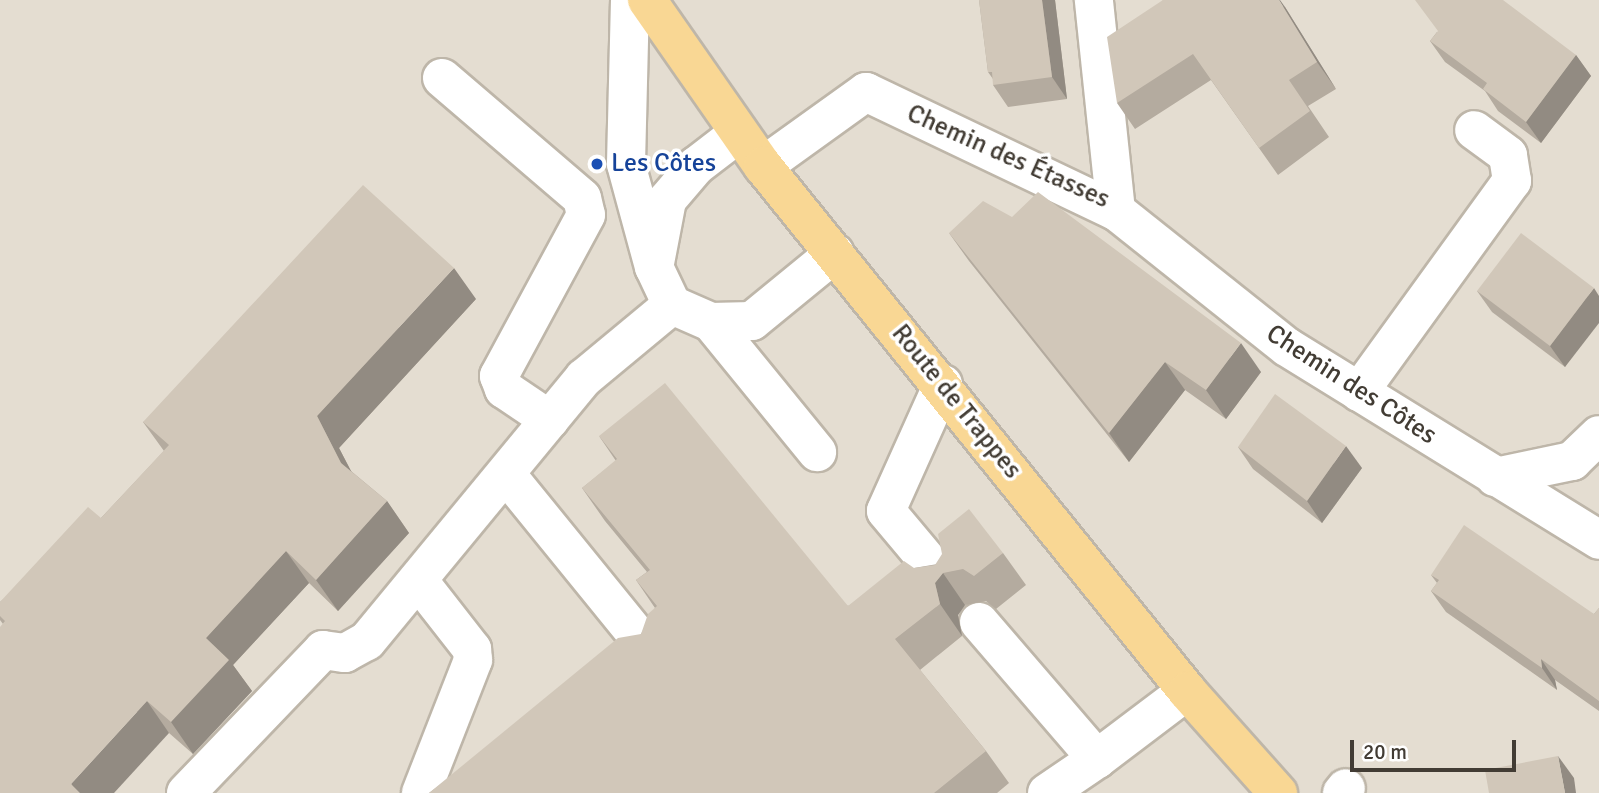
<!DOCTYPE html>
<html>
<head>
<meta charset="utf-8">
<style>
  body { margin:0 }
  #map { position:relative; width:1599px; height:793px; overflow:hidden; background:#f0ece3; font-family:Signika,sans-serif }
  div>[style] { position:absolute }
  .residential>* { inset:0; background:#e4ddd1 }
  .roads { filter:drop-shadow(2px 0 #beb6a9) drop-shadow(-2px 0 #beb6a9) drop-shadow(0 2px #beb6a9) drop-shadow(0 -2px #beb6a9) }
  .minor>* { height:38px; margin:-19px; padding:0 19px; transform-origin:19px; border-radius:19px; background:#fff }
  .major>* { height:38px; margin:-19px; padding:0 19px; transform-origin:19px; border-radius:19px; background:#f9d794 }
  .wall>* { inset:0; background:#b4ab9f }
  .shaded-wall>* { inset:0; background:#928b82 }
  .building>* { inset:0; background:#d1c7b9 }
  .dots>* { width:19px; height:19px; translate:-50% -50%; box-sizing:border-box; border:4px solid #fff; border-radius:50% }
  span { translate:-50% -50%; white-space:nowrap; text-align:center; line-height:1.15; -webkit-text-stroke:7px #fff; paint-order:stroke }
  .street-label { font-size:26px; color:#423c34 }
  .transit-label { font-size:26px; color:#164399 }
  .left { translate:0 -50%; text-align:left }
  .scale { position:absolute; left:1350px; top:740px; width:166px; height:32px; box-sizing:border-box; border:4px solid #423c34; border-top:0; padding-left:9px; font-size:21px; line-height:24px; white-space:nowrap; color:#423c34; -webkit-text-stroke:5px #fff; paint-order:stroke }
</style>
</head>
<body>
<div id="map">
  <div class="residential">
    <div style="clip-path:polygon(0 0,1599px 0,1599px 793px,0 793px)"></div>
  </div>
  <div class="roads">
    <div class="minor">
      <div style="left:630px;top:0;width:164px;rotate:91.4deg"></div>
      <div style="left:626px;top:164px;width:107px;rotate:74.8deg"></div>
      <div style="left:654px;top:267px;width:42px;rotate:64.7deg"></div>
      <div style="left:672px;top:305px;width:43px;rotate:23.6deg"></div>
      <div style="left:711px;top:322px;width:41px;rotate:-1.4deg"></div>
      <div style="left:752px;top:321px;width:107px;rotate:-39.3deg"></div>
      <div style="left:442px;top:78px;width:184px;rotate:40.6deg"></div>
      <div style="left:582px;top:198px;width:17px;rotate:77deg"></div>
      <div style="left:586px;top:215px;width:183px;rotate:118.4deg"></div>
      <div style="left:499px;top:376px;width:14px;rotate:69deg"></div>
      <div style="left:504px;top:389px;width:55px;rotate:34deg"></div>
      <div style="left:763px;top:166px;width:127px;rotate:-35.7deg"></div>
      <div style="left:866px;top:92px;width:277px;rotate:25.5deg"></div>
      <div style="left:1116px;top:211px;width:212px;rotate:-96deg"></div>
      <div style="left:1116px;top:211px;width:218px;rotate:38.5deg"></div>
      <div style="left:1287px;top:347px;width:367px;rotate:31.7deg"></div>
      <div style="left:655px;top:263px;width:64px;rotate:-79.2deg"></div>
      <div style="left:667px;top:200px;width:45px;rotate:-49.5deg"></div>
      <div style="left:696px;top:166px;width:54px;rotate:-37.5deg"></div>
      <div style="left:711px;top:322px;width:168px;rotate:50.8deg"></div>
      <div style="left:943px;top:384px;width:139px;rotate:114.2deg"></div>
      <div style="left:886px;top:511px;width:90px;rotate:50deg"></div>
      <div style="left:1359px;top:392px;width:261px;rotate:-54.1deg"></div>
      <div style="left:1512px;top:181px;width:26px;rotate:-99deg"></div>
      <div style="left:1508px;top:155px;width:42px;rotate:-143.7deg"></div>
      <div style="left:506px;top:474px;width:227px;rotate:50.9deg"></div>
      <div style="left:1495px;top:477px;width:79px;rotate:-11.7deg"></div>
      <div style="left:1572px;top:461px;width:37px;rotate:-44deg"></div>
      <div style="left:418px;top:580px;width:88px;rotate:52deg"></div>
      <div style="left:472px;top:649px;width:11px;rotate:85deg"></div>
      <div style="left:473px;top:660px;width:143px;rotate:111.4deg"></div>
      <div style="left:979px;top:622px;width:181px;rotate:49.3deg"></div>
      <div style="left:1097px;top:759px;width:113px;rotate:-37.1deg"></div>
      <div style="left:186px;top:793px;width:198px;rotate:-46.2deg"></div>
      <div style="left:323px;top:650px;width:22px;rotate:8deg"></div>
      <div style="left:345px;top:653px;width:25px;rotate:-29deg"></div>
      <div style="left:367px;top:641px;width:341px;rotate:-50.5deg"></div>
      <div style="left:584px;top:378px;width:114px;rotate:-39.7deg"></div>
      <div style="left:1047px;top:793px;width:60px;rotate:-34.2deg"></div>
      <div style="left:1342px;top:793px;width:6px;rotate:-51deg"></div>
    </div>
    <div class="major">
      <div style="left:647px;top:0;width:203px;rotate:55.1deg"></div>
      <div style="left:763px;top:166px;width:675px;rotate:51.07deg"></div>
      <div style="left:1187px;top:691px;width:137px;rotate:48.3deg"></div>
    </div>
  </div>
  <div class="wall">
    <div style="clip-path:polygon(979px 0,1055px 0,1067px 99px,1008px 107px,993px 85px,993px 79px,988px 72px)"></div>
    <div style="clip-path:polygon(1163px 0,1285px 7px,1336px 89px,1308px 106px,1329px 137px,1278px 175px,1211px 80px,1135px 129px,1117px 103px)"></div>
    <div style="clip-path:polygon(1437px 32px,1576px 55px,1591px 76px,1541px 143px,1498px 111px,1485px 91px,1445px 62px,1430px 41px)"></div>
    <div style="clip-path:polygon(949px 233px,1261px 372px,1226px 419px,1185px 390px,1129px 462px,969px 261px)"></div>
    <div style="clip-path:polygon(1477px 291px,1599px 296px,1565px 367px,1492px 312px)"></div>
    <div style="clip-path:polygon(476px 299px,339px 448px,351px 471px,387px 501px,409px 533px,338px 611px,309px 583px,233px 665px,252px 691px,193px 754px,169px 733px,3px 624px,0 620px,0 602px,101px 518px,164px 451px,143px 422px)"></div>
    <div style="clip-path:polygon(599px 436px,848px 606px,914px 568px,1003px 553px,1026px 585px,996px 609px,986px 601px,965px 605px,958px 615px,962px 636px,920px 670px,986px 751px,1009px 783px,997px 793px,429px 793px,641px 634px,655px 608px,636px 580px,647px 572px,605px 521px,582px 488px,616px 461px)"></div>
    <div style="clip-path:polygon(1238px 447px,1362px 468px,1322px 523px,1253px 469px)"></div>
    <div style="clip-path:polygon(1431px 575px,1594px 614px,1599px 608px,1599px 711px,1555px 680px,1557px 690px,1446px 612px,1431px 591px,1437px 583px)"></div>
  </div>
  <div class="shaded-wall">
    <div style="clip-path:polygon(1042px 0,1055px 0,1067px 99px,1052px 77px)"></div>
    <div style="clip-path:polygon(1279px 0,1280px 0,1285px 7px,1336px 89px,1317px 62px)"></div>
    <div style="clip-path:polygon(1576px 55px,1591px 76px,1541px 143px,1526px 122px)"></div>
    <div style="clip-path:polygon(454px 268px,476px 299px,339px 448px,363px 494px,341px 463px,317px 416px)"></div>
    <div style="clip-path:polygon(1594px 288px,1599px 296px,1599px 323px,1565px 367px,1550px 346px)"></div>
    <div style="clip-path:polygon(1241px 343px,1261px 372px,1226px 419px,1206px 390px)"></div>
    <div style="clip-path:polygon(1165px 362px,1185px 390px,1129px 462px,1109px 433px)"></div>
    <div style="clip-path:polygon(1346px 446px,1362px 468px,1322px 523px,1307px 501px)"></div>
    <div style="clip-path:polygon(387px 501px,409px 533px,338px 611px,316px 580px)"></div>
    <div style="clip-path:polygon(286px 551px,309px 583px,233px 665px,252px 691px,193px 754px,171px 722px,206px 638px)"></div>
    <div style="clip-path:polygon(943px 573px,965px 605px,958px 615px,962px 636px,940px 604px,935px 583px)"></div>
    <div style="clip-path:polygon(1541px 659px,1555px 680px,1557px 690px,1542px 668px)"></div>
    <div style="clip-path:polygon(147px 701px,169px 733px,114px 793px,77px 793px,71px 784px)"></div>
    <div style="clip-path:polygon(1558px 756px,1574px 778px,1576px 793px,1565px 793px)"></div>
  </div>
  <div class="building">
    <div style="clip-path:polygon(979px 0,1042px 0,1052px 77px,993px 85px,992px 72px,988px 72px)"></div>
    <div style="clip-path:polygon(1163px 0,1279px 0,1317px 62px,1289px 80px,1310px 111px,1259px 148px,1193px 54px,1117px 103px,1107px 37px)"></div>
    <div style="clip-path:polygon(1415px 0,1503px 0,1576px 55px,1526px 122px,1483px 89px,1487px 83px,1430px 41px,1438px 31px)"></div>
    <div style="clip-path:polygon(363px 185px,454px 268px,317px 416px,341px 463px,387px 501px,316px 580px,286px 551px,206px 638px,229px 660px,171px 722px,147px 701px,71px 784px,80px 793px,0 793px,0 627px,5px 621px,0 616px,0 602px,88px 507px,101px 518px,169px 445px,143px 422px)"></div>
    <div style="clip-path:polygon(1038px 192px,1241px 343px,1206px 390px,1165px 362px,1109px 433px,949px 233px,983px 201px,1012px 217px)"></div>
    <div style="clip-path:polygon(1521px 233px,1594px 288px,1550px 346px,1477px 291px)"></div>
    <div style="clip-path:polygon(665px 383px,848px 606px,904px 561px,914px 568px,935px 565px,942px 554px,938px 534px,969px 509px,1003px 553px,974px 576px,963px 569px,943px 573px,935px 583px,940px 604px,895px 639px,986px 751px,934px 793px,429px 793px,618px 638px,641px 634px,648px 614px,657px 606px,636px 580px,650px 570px,582px 488px,617px 459px,599px 436px)"></div>
    <div style="clip-path:polygon(1275px 394px,1346px 446px,1307px 501px,1238px 447px)"></div>
    <div style="clip-path:polygon(1464px 525px,1594px 614px,1599px 608px,1599px 701px,1541px 659px,1542px 668px,1431px 591px,1439px 580px,1431px 575px)"></div>
    <div style="clip-path:polygon(1558px 756px,1565px 793px,1489px 793px,1485px 770px)"></div>
  </div>
  <div class="dots">
    <div style="left:597px;top:164px;background:#1a4fb4"></div>
  </div>
  <div class="street-label">
    <span style="left:1008px;top:157px;rotate:24deg">Chemin des Étasses</span>
    <span style="left:1351px;top:385px;rotate:33deg">Chemin des Côtes</span>
    <span style="left:956px;top:402px;rotate:51deg">Route de Trappes</span>
  </div>
  <div class="transit-label">
    <span class="left" style="left:611px;top:164px">Les Côtes</span>
  </div>
  <div class="scale">20 m</div>
</div>
</body>
</html>
